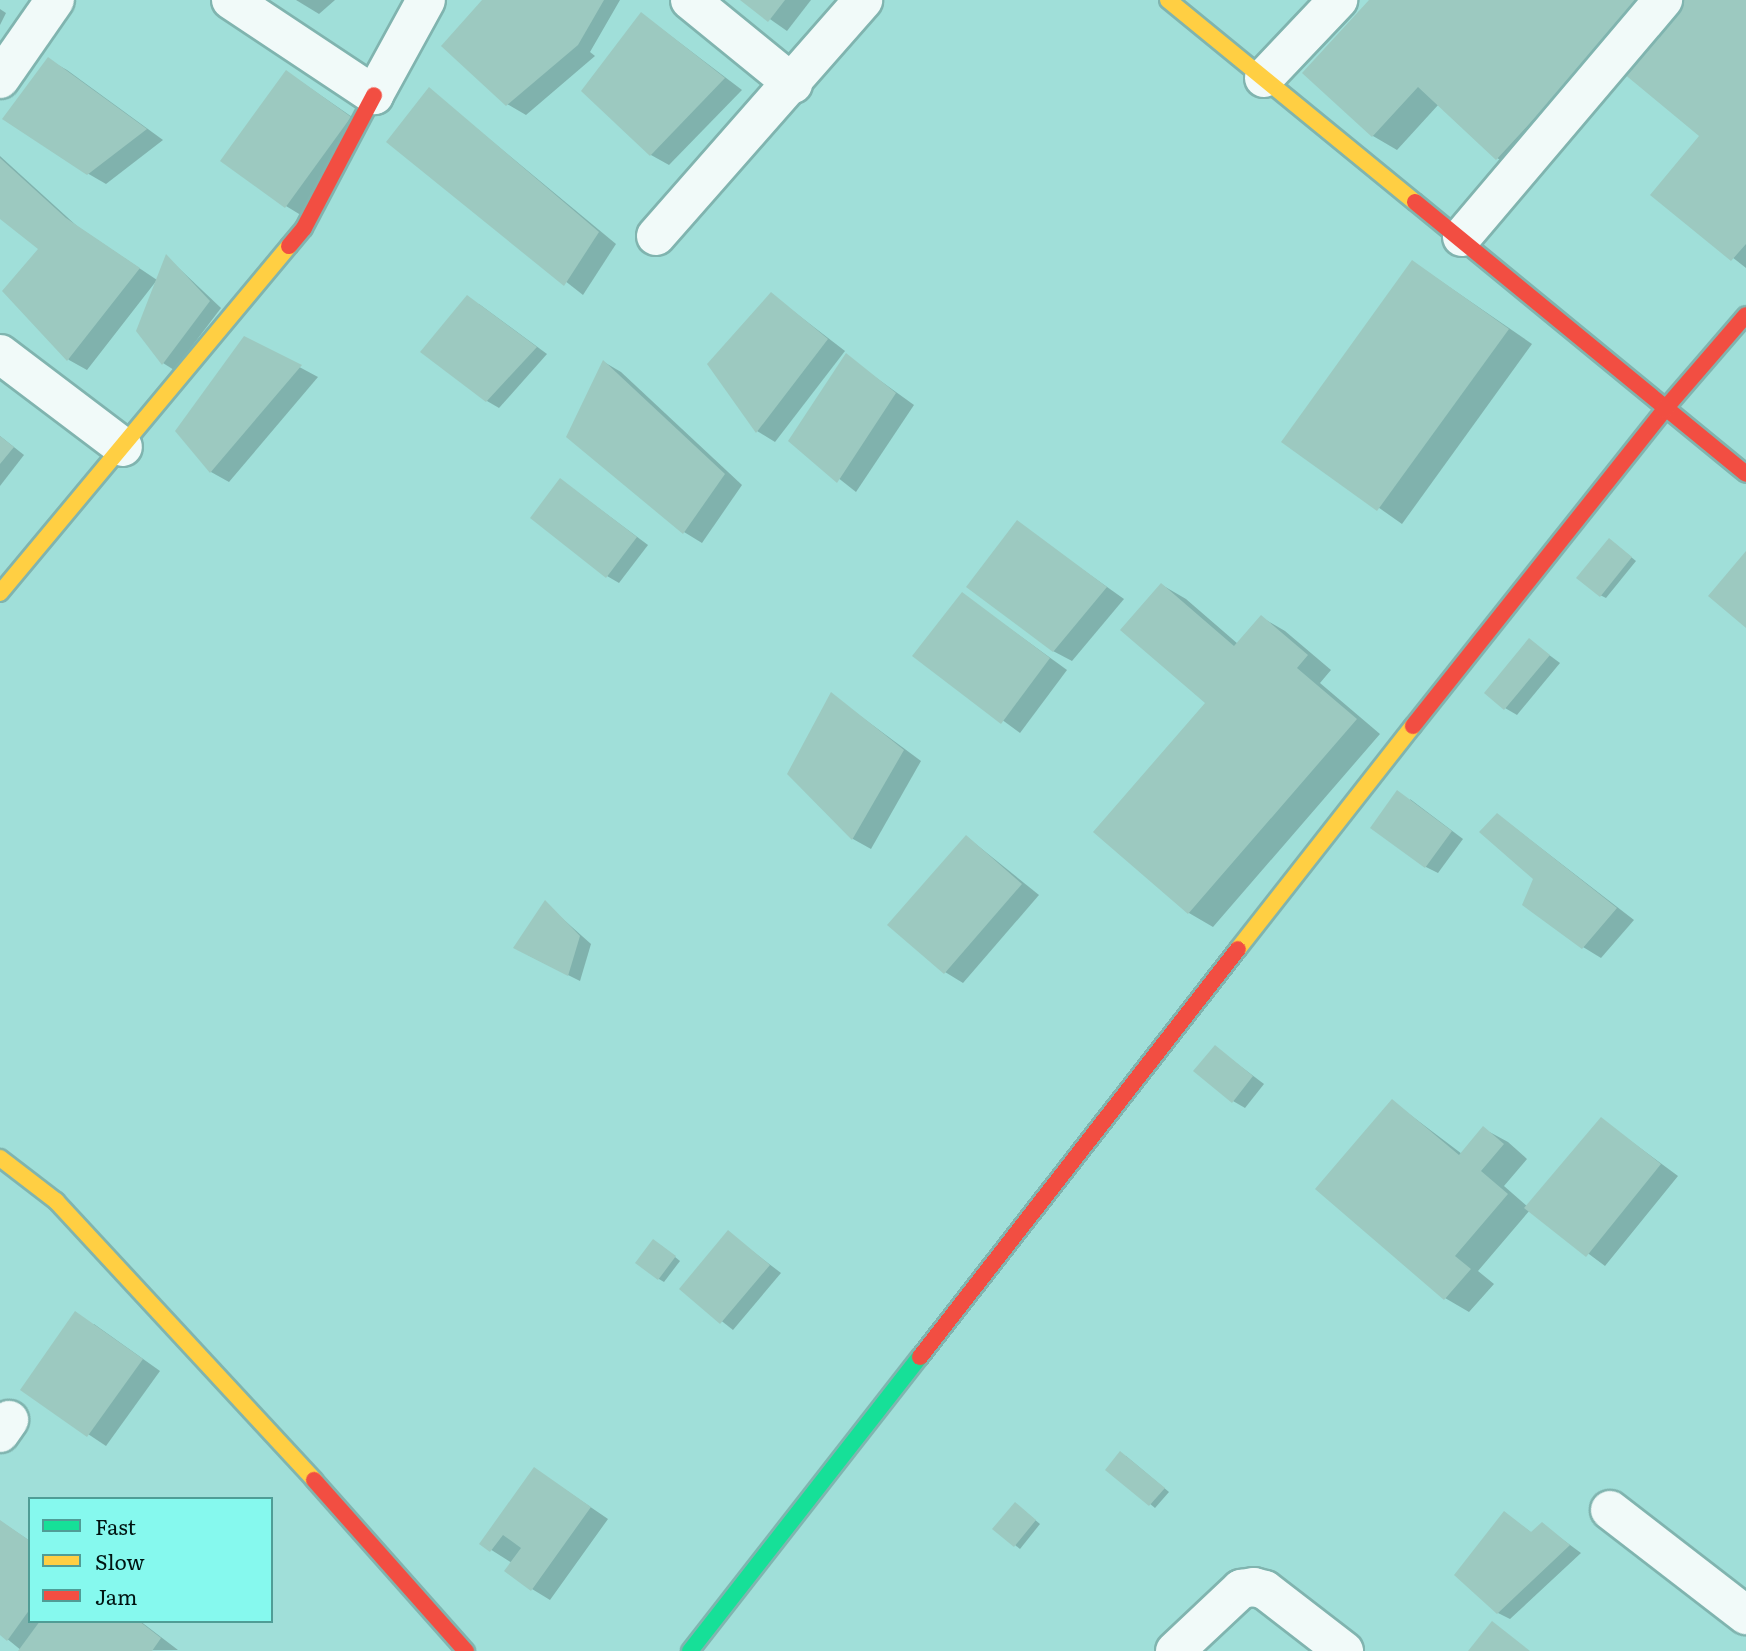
<!DOCTYPE html>
<html>
<head>
<meta charset="utf-8">
<style>
  body { margin:0 }
  #map { position:relative; width:1746px; height:1651px; overflow:hidden; background:#a0dfd9; font-family:Literata,serif }
  div>[style] { position:absolute }
  .shadow>* { inset:0; background:#0003 }
  .building>* { inset:0; background:#9cc9c0 }
  .roads { filter:drop-shadow(2px 0 #80b4af) drop-shadow(-2px 0 #80b4af) drop-shadow(0 2px #80b4af) drop-shadow(0 -2px #80b4af) }
  .street>* { height:38px; margin:-19px; padding:0 19px; transform-origin:19px; border-radius:19px; background:#f1faf9 }
  .fast>* { height:16px; margin:-8px; padding:0 8px; transform-origin:8px; border-radius:8px; background:#16e098 }
  .slow>* { height:16px; margin:-8px; padding:0 8px; transform-origin:8px; border-radius:8px; background:#ffcf43 }
  .jam>* { height:16px; margin:-8px; padding:0 8px; transform-origin:8px; border-radius:8px; background:#f24e42 }
  span { translate:-50% -50%; white-space:nowrap; text-align:center; line-height:1.15; -webkit-text-stroke:6px #86f9ee; paint-order:stroke }
  .legend { position:absolute; left:28px; top:1497px; width:245px; height:126px; box-sizing:border-box; background:#86f9ee; border:2px solid #509d96; margin:0; padding:9px 12px; list-style:none; font-size:21px; color:#001412 }
  .legend li { display:flex; align-items:center; gap:14px; height:35px }
  .legend b { width:35px; border:2px solid #509d96 }
</style>
</head>
<body>
<div id="map">
  <div class="shadow">
    <div style="clip-path:polygon(296px 0,335px 0,319px 14px)"></div>
    <div style="clip-path:polygon(485px 0,620px 0,590px 52px,595px 56px,526px 115px,507px 104px)"></div>
    <div style="clip-path:polygon(743px 0,811px 0,787px 31px)"></div>
    <div style="clip-path:polygon(1372px 0,1681px 0,1521px 172px,1497px 158px,1439px 104px,1397px 150px,1373px 136px)"></div>
    <div style="clip-path:polygon(1685px 0,1746px 0,1746px 268px,1653px 195px,1701px 136px)"></div>
    <div style="clip-path:polygon(0 9px,6px 13px,0 25px)"></div>
    <div style="clip-path:polygon(642px 14px,742px 90px,669px 165px,651px 155px,584px 91px)"></div>
    <div style="clip-path:polygon(49px 60px,67px 70px,163px 140px,106px 184px,87px 173px)"></div>
    <div style="clip-path:polygon(287px 72px,368px 128px,304px 217px,286px 206px)"></div>
    <div style="clip-path:polygon(429px 89px,616px 244px,583px 295px,388px 142px)"></div>
    <div style="clip-path:polygon(0 156px,78px 227px,157px 280px,87px 370px,69px 360px,4px 290px,41px 249px,0 216px)"></div>
    <div style="clip-path:polygon(167px 257px,221px 308px,174px 370px,163px 363px)"></div>
    <div style="clip-path:polygon(1413px 262px,1532px 344px,1402px 524px,1284px 441px)"></div>
    <div style="clip-path:polygon(771px 294px,845px 351px,775px 442px,757px 431px)"></div>
    <div style="clip-path:polygon(479px 304px,547px 354px,499px 408px,487px 401px)"></div>
    <div style="clip-path:polygon(245px 338px,318px 377px,229px 482px,211px 472px)"></div>
    <div style="clip-path:polygon(846px 356px,914px 405px,856px 492px,790px 440px)"></div>
    <div style="clip-path:polygon(604px 362px,621px 372px,742px 485px,702px 543px,684px 532px)"></div>
    <div style="clip-path:polygon(0 436px,24px 455px,0 486px)"></div>
    <div style="clip-path:polygon(561px 480px,648px 545px,619px 583px,607px 576px)"></div>
    <div style="clip-path:polygon(1017px 523px,1124px 599px,1072px 661px,1053px 651px)"></div>
    <div style="clip-path:polygon(1614px 543px,1636px 561px,1606px 598px,1600px 595px)"></div>
    <div style="clip-path:polygon(1162px 585px,1186px 599px,1238px 644px,1261px 617px,1285px 631px,1331px 670px,1320px 683px,1380px 734px,1213px 927px,1189px 913px,1095px 832px,1207px 703px)"></div>
    <div style="clip-path:polygon(962px 594px,1067px 670px,1020px 733px,915px 656px)"></div>
    <div style="clip-path:polygon(1529px 640px,1560px 663px,1517px 715px,1505px 708px)"></div>
    <div style="clip-path:polygon(832px 695px,921px 761px,871px 849px,853px 839px,790px 773px)"></div>
    <div style="clip-path:polygon(1410px 799px,1463px 839px,1438px 873px,1426px 867px)"></div>
    <div style="clip-path:polygon(1498px 815px,1634px 920px,1601px 958px,1583px 947px)"></div>
    <div style="clip-path:polygon(967px 837px,1039px 895px,963px 983px,945px 972px)"></div>
    <div style="clip-path:polygon(545px 903px,591px 944px,580px 981px,528px 955px)"></div>
    <div style="clip-path:polygon(1215px 1047px,1264px 1084px,1245px 1108px,1233px 1101px)"></div>
    <div style="clip-path:polygon(1392px 1101px,1462px 1154px,1484px 1129px,1508px 1142px,1527px 1159px,1504px 1186px,1528px 1207px,1601px 1119px,1678px 1176px,1605px 1266px,1530px 1210px,1478px 1271px,1494px 1284px,1469px 1312px,1445px 1298px)"></div>
    <div style="clip-path:polygon(729px 1233px,781px 1273px,733px 1330px,681px 1289px)"></div>
    <div style="clip-path:polygon(659px 1244px,680px 1261px,664px 1282px,659px 1279px)"></div>
    <div style="clip-path:polygon(94px 1324px,160px 1371px,106px 1446px,22px 1390px)"></div>
    <div style="clip-path:polygon(1126px 1456px,1169px 1492px,1155px 1508px,1108px 1469px)"></div>
    <div style="clip-path:polygon(535px 1469px,608px 1519px,550px 1600px,532px 1589px,512px 1563px,482px 1544px)"></div>
    <div style="clip-path:polygon(1021px 1508px,1040px 1524px,1020px 1549px,1015px 1545px)"></div>
    <div style="clip-path:polygon(1504px 1513px,1532px 1533px,1543px 1525px,1581px 1553px,1510px 1619px,1498px 1613px)"></div>
    <div style="clip-path:polygon(0 1521px,30px 1541px,30px 1621px,140px 1621px,178px 1650px,22px 1651px,0 1633px)"></div>
  </div>
  <div class="building">
    <div style="clip-path:polygon(482px 0,604px 0,578px 45px,506px 106px,441px 46px)"></div>
    <div style="clip-path:polygon(740px 0,785px 0,768px 22px)"></div>
    <div style="clip-path:polygon(1369px 0,1644px 0,1496px 160px,1418px 87px,1372px 137px,1302px 73px)"></div>
    <div style="clip-path:polygon(1683px 0,1746px 0,1746px 244px,1731px 261px,1650px 195px,1699px 136px,1623px 73px)"></div>
    <div style="clip-path:polygon(641px 12px,725px 78px,650px 156px,581px 91px)"></div>
    <div style="clip-path:polygon(48px 57px,147px 129px,87px 175px,2px 119px)"></div>
    <div style="clip-path:polygon(286px 70px,351px 117px,285px 208px,220px 161px)"></div>
    <div style="clip-path:polygon(429px 87px,599px 232px,564px 286px,386px 142px)"></div>
    <div style="clip-path:polygon(0 158px,66px 218px,140px 268px,67px 361px,2px 291px,38px 249px,0 219px)"></div>
    <div style="clip-path:polygon(166px 254px,210px 301px,162px 365px,136px 331px)"></div>
    <div style="clip-path:polygon(1412px 260px,1509px 329px,1377px 511px,1281px 442px)"></div>
    <div style="clip-path:polygon(771px 292px,828px 339px,756px 433px,707px 364px)"></div>
    <div style="clip-path:polygon(467px 295px,537px 347px,486px 402px,420px 352px)"></div>
    <div style="clip-path:polygon(244px 336px,302px 365px,210px 473px,175px 431px)"></div>
    <div style="clip-path:polygon(846px 353px,896px 393px,837px 483px,788px 441px)"></div>
    <div style="clip-path:polygon(603px 360px,725px 474px,683px 534px,566px 437px)"></div>
    <div style="clip-path:polygon(0 436px,14px 447px,0 464px)"></div>
    <div style="clip-path:polygon(560px 478px,637px 537px,606px 578px,530px 518px)"></div>
    <div style="clip-path:polygon(1017px 520px,1107px 587px,1053px 652px,966px 587px)"></div>
    <div style="clip-path:polygon(1609px 538px,1632px 557px,1600px 597px,1576px 578px)"></div>
    <div style="clip-path:polygon(1746px 551px,1746px 628px,1708px 596px)"></div>
    <div style="clip-path:polygon(1161px 583px,1234px 646px,1261px 615px,1308px 655px,1297px 668px,1357px 719px,1188px 914px,1093px 832px,1205px 703px,1120px 630px)"></div>
    <div style="clip-path:polygon(962px 592px,1050px 658px,1001px 724px,912px 656px)"></div>
    <div style="clip-path:polygon(1529px 638px,1550px 655px,1504px 710px,1484px 693px)"></div>
    <div style="clip-path:polygon(831px 692px,904px 750px,852px 840px,787px 774px)"></div>
    <div style="clip-path:polygon(1397px 790px,1452px 831px,1425px 868px,1370px 828px)"></div>
    <div style="clip-path:polygon(1497px 813px,1617px 908px,1582px 949px,1522px 905px,1533px 879px,1479px 832px)"></div>
    <div style="clip-path:polygon(966px 835px,1022px 884px,944px 974px,887px 925px)"></div>
    <div style="clip-path:polygon(545px 900px,580px 936px,568px 976px,513px 948px)"></div>
    <div style="clip-path:polygon(1215px 1045px,1253px 1076px,1232px 1103px,1193px 1071px)"></div>
    <div style="clip-path:polygon(1392px 1099px,1459px 1155px,1483px 1126px,1504px 1144px,1481px 1171px,1508px 1194px,1455px 1256px,1471px 1269px,1444px 1300px,1315px 1189px)"></div>
    <div style="clip-path:polygon(1601px 1117px,1661px 1164px,1586px 1257px,1524px 1208px)"></div>
    <div style="clip-path:polygon(728px 1230px,770px 1265px,720px 1324px,679px 1289px)"></div>
    <div style="clip-path:polygon(653px 1239px,676px 1256px,658px 1280px,635px 1263px)"></div>
    <div style="clip-path:polygon(75px 1311px,143px 1359px,87px 1437px,20px 1390px)"></div>
    <div style="clip-path:polygon(1120px 1451px,1165px 1488px,1149px 1506px,1105px 1470px)"></div>
    <div style="clip-path:polygon(534px 1467px,591px 1507px,531px 1591px,504px 1571px,521px 1548px,503px 1535px,490px 1552px,479px 1544px)"></div>
    <div style="clip-path:polygon(1015px 1502px,1036px 1520px,1014px 1547px,992px 1529px)"></div>
    <div style="clip-path:polygon(1504px 1511px,1531px 1532px,1542px 1522px,1570px 1545px,1497px 1614px,1454px 1575px)"></div>
    <div style="clip-path:polygon(0 1520px,30px 1541px,30px 1609px,7px 1641px,0 1635px)"></div>
    <div style="clip-path:polygon(40px 1621px,139px 1621px,161px 1638px,152px 1651px,18px 1651px)"></div>
    <div style="clip-path:polygon(1492px 1621px,1530px 1651px,1468px 1651px)"></div>
  </div>
  <div class="roads">
    <div class="street">
      <div style="left:231px;top:0;width:172px;rotate:33.6deg"></div>
      <div style="left:374px;top:95px;width:108px;rotate:-61.3deg"></div>
      <div style="left:690px;top:0;width:133px;rotate:39.2deg"></div>
      <div style="left:1264px;top:78px;width:108px;rotate:-46.5deg"></div>
      <div style="left:0;top:79px;width:96px;rotate:-55.2deg"></div>
      <div style="left:656px;top:236px;width:314px;rotate:-48.7deg"></div>
      <div style="left:1462px;top:237px;width:311px;rotate:-49.7deg"></div>
      <div style="left:0;top:354px;width:154px;rotate:37.1deg"></div>
      <div style="left:0;top:1433px;width:16px;rotate:-55deg"></div>
      <div style="left:1610px;top:1510px;width:172px;rotate:37.7deg"></div>
      <div style="left:1175px;top:1651px;width:91px;rotate:-43.2deg"></div>
      <div style="left:1241px;top:1589px;width:13px;rotate:-9deg"></div>
      <div style="left:1254px;top:1587px;width:11px;rotate:15deg"></div>
      <div style="left:1265px;top:1590px;width:100px;rotate:37.7deg"></div>
    </div>
    <div class="fast">
      <div style="left:690px;top:1651px;width:373px;rotate:-52deg"></div>
    </div>
    <div class="slow">
      <div style="left:1168px;top:0;width:319px;rotate:39.3deg"></div>
      <div style="left:0;top:593px;width:452px;rotate:-50.2deg"></div>
      <div style="left:1238px;top:949px;width:283px;rotate:-51.9deg"></div>
      <div style="left:0;top:1158px;width:71px;rotate:37.5deg"></div>
      <div style="left:56px;top:1201px;width:380px;rotate:47.2deg"></div>
    </div>
    <div class="jam">
      <div style="left:1415px;top:202px;width:428px;rotate:39.4deg"></div>
      <div style="left:289px;top:246px;width:23px;rotate:-50deg"></div>
      <div style="left:304px;top:228px;width:150px;rotate:-62.2deg"></div>
      <div style="left:1413px;top:726px;width:404px;rotate:-51.5deg"></div>
      <div style="left:1664px;top:410px;width:125px;rotate:-49.2deg"></div>
      <div style="left:920px;top:1357px;width:517px;rotate:-52.07deg"></div>
      <div style="left:314px;top:1480px;width:229px;rotate:48.4deg"></div>
    </div>
  </div>
  <ul class="legend">
  <li><b style="height:9px;background:#16e098"></b>Fast</li>
  <li><b style="height:9px;background:#ffcf43"></b>Slow</li>
  <li><b style="height:9px;background:#f24e42"></b>Jam</li>
  </ul>
</div>
</body>
</html>
